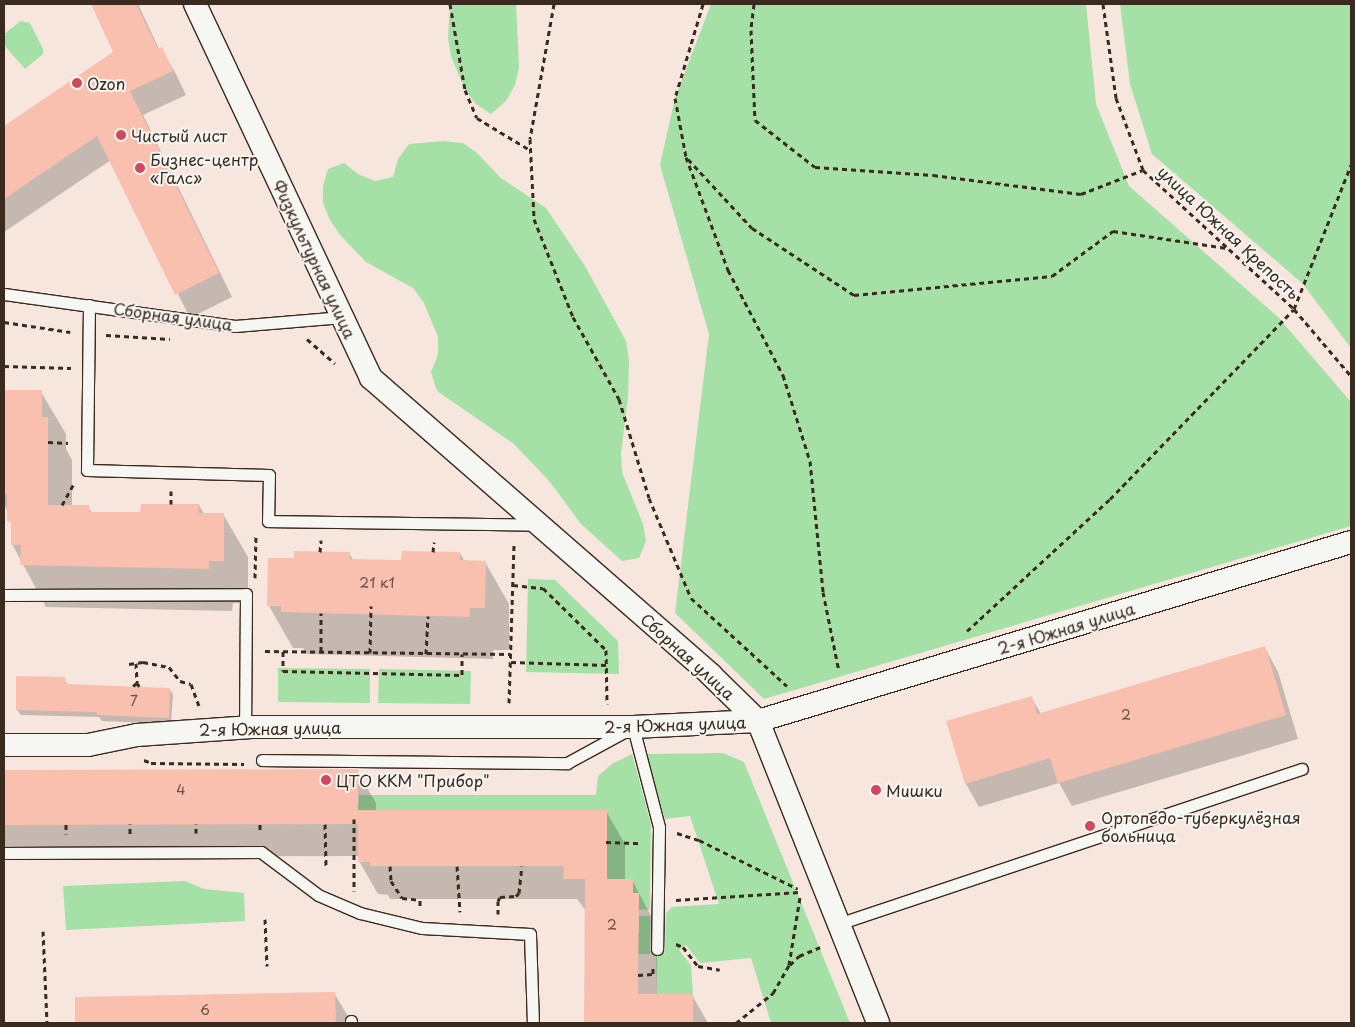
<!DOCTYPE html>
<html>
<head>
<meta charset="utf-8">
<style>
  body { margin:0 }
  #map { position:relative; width:1355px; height:1027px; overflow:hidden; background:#f7e6de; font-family:"Playpen Sans",sans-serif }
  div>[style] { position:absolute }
  .green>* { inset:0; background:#a5e0a6 }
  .shadow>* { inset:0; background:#0003 }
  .building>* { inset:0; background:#f9c0b0 }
  .path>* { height:3px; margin-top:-1.5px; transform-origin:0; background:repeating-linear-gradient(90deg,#3b2a1e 0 5px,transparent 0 9px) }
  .roads { filter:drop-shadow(1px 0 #3b2a1e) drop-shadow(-1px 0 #3b2a1e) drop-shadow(0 1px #3b2a1e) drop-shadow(0 -1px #3b2a1e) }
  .lane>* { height:11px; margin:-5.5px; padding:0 5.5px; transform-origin:5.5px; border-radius:5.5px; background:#f6f6f2 }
  .street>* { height:22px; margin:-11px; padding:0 11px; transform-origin:11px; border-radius:11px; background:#f6f6f2 }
  .dots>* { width:14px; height:14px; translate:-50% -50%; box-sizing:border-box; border:2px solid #f6f6f2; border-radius:50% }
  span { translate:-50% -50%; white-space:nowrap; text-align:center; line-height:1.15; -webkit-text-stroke:4px #f6f6f2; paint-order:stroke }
  .number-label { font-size:14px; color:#6a5042 }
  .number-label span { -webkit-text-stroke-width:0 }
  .poi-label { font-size:16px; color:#3b2a1e }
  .left { translate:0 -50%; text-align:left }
  .street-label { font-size:16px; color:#3b2a1e }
  .frame { position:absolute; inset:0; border:5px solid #3b2a1e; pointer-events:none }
</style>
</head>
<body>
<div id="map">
  <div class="green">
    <div style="clip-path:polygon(450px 4px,516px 4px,519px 68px,515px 85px,506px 101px,491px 114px,476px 104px,465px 90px,451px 56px,448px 38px)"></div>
    <div style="clip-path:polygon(711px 4px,1086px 4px,1096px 104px,1129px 186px,1278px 317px,1351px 402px,1351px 526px,764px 699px,675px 613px,709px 334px,660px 165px,675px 98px)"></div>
    <div style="clip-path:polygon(1120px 4px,1351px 4px,1351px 348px,1303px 284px,1152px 154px,1130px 84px)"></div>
    <div style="clip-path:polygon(21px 21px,30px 23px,43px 49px,43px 54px,25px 69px,4px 45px,4px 34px)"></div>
    <div style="clip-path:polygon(444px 141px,463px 143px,477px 153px,501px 178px,546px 208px,585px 266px,626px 341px,629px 360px,628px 397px,621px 453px,622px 472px,643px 524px,646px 541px,639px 558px,622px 561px,581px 524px,550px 482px,514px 444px,437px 391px,431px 372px,438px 355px,438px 337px,424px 303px,413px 288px,366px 262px,340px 235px,330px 220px,323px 203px,323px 186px,328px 169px,344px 163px,358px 174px,375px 181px,393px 177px,398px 159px,409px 144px)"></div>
    <div style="clip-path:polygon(528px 579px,555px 580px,618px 641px,619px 674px,526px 672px)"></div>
    <div style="clip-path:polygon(278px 668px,370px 669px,370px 703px,278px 702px)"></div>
    <div style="clip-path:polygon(379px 669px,471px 671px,470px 704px,378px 703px)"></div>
    <div style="clip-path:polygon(723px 753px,744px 762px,850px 1023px,771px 1023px,751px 958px,700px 963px,686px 945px,679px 950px,691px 965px,693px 994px,657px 994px,656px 954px,665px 953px,666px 913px,672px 907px,719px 904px,690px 816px,665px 819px,646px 754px)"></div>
    <div style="clip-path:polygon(632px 754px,651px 824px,650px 910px,639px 909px,639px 893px,633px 893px,633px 879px,607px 879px,606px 842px,358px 810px,359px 795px,596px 795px,598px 776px,612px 764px)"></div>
    <div style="clip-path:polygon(185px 881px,204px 889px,244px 893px,245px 921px,66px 930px,63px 886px)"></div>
    <div style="clip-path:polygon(639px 916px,650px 916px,650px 954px,633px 954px,633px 933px,639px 933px)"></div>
  </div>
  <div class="shadow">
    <div style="clip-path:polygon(92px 4px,138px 4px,159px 49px,161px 49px,175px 72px,186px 95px,143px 115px,232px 297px,190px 318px,111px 160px,4px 232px,4px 128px,115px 52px)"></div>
    <div style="clip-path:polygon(4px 391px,41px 392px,66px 434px,66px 449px,72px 460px,72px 506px,88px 507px,92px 513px,141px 513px,199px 505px,204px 514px,223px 514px,248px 557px,248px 603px,233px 603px,232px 611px,46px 607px,12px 544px,13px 528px,4px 503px)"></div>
    <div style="clip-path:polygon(349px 553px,353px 560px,403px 561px,460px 553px,465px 562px,485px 562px,509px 604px,509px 650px,493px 650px,493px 659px,307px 654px,303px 648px,293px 648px,269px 606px,295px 559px)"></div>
    <div style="clip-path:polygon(1265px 648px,1278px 672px,1298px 739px,1072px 806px,1059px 783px,979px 807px,966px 784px,1031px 697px,1041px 714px)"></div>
    <div style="clip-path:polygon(64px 679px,68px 685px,169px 689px,173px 694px,171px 724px,102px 721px,99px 717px,21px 715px,17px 710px)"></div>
    <div style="clip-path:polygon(357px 770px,376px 803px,376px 811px,606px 811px,625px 844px,625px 880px,632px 880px,657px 927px,657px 995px,692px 995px,708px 1023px,586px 1023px,586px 911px,577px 899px,390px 899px,388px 895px,378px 894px,359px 861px,359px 856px,4px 857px,4px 771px)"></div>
    <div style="clip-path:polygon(334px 993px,352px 1023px,77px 1023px,76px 998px)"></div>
  </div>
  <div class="building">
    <div style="clip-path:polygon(91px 4px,136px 4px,158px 49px,162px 47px,173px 71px,130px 91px,219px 273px,175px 295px,97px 136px,4px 199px,4px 126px,113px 52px)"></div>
    <div style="clip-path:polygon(4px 390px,42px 390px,42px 417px,48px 417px,48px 505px,89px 505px,89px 512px,140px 512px,141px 504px,199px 504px,199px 513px,224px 513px,224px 561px,209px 561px,209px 569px,20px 565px,21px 545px,11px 545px,11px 522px,7px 521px,7px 494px,4px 494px)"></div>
    <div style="clip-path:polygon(294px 551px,350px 552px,350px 559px,401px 560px,402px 551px,460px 552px,460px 560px,486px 561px,485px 608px,470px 608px,470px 617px,281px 612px,281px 606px,267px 606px,268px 558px,294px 558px)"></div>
    <div style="clip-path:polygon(1265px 646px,1286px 715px,1058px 783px,1050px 758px,965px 784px,946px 721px,1032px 696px,1037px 714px)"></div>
    <div style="clip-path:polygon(16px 676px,65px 677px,65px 684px,170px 688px,169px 718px,97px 715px,97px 712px,16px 710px)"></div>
    <div style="clip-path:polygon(358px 769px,358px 810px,607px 810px,607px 879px,633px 879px,633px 893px,639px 893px,638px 994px,693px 994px,693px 1023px,584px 1023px,585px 879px,563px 879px,564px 866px,370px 866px,370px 862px,358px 862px,358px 824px,4px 825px,4px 770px)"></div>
    <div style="clip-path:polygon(335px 992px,336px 1023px,75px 1023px,75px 997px)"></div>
  </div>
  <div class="path">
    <div style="left:450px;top:4px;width:87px;rotate:80.1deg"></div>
    <div style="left:465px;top:90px;width:30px;rotate:67deg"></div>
    <div style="left:477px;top:118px;width:62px;rotate:31.1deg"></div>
    <div style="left:554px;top:4px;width:137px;rotate:100.1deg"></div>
    <div style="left:530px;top:139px;width:80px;rotate:87.1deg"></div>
    <div style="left:534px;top:219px;width:105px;rotate:68.3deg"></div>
    <div style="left:573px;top:317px;width:94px;rotate:60.7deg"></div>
    <div style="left:619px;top:399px;width:103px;rotate:73.1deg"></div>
    <div style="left:649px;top:498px;width:108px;rotate:67.2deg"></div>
    <div style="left:691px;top:598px;width:130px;rotate:42.5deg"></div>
    <div style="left:703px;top:4px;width:98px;rotate:106.6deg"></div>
    <div style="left:675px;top:98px;width:60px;rotate:79.4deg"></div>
    <div style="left:686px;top:157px;width:121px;rotate:69.6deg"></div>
    <div style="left:728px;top:270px;width:119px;rotate:62.4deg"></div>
    <div style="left:783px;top:375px;width:90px;rotate:72.6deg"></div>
    <div style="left:810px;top:461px;width:132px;rotate:84.3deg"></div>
    <div style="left:823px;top:592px;width:81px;rotate:78.6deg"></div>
    <div style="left:754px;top:4px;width:26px;rotate:97deg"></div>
    <div style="left:751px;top:30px;width:90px;rotate:87.5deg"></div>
    <div style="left:755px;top:120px;width:76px;rotate:38.1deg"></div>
    <div style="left:815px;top:167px;width:118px;rotate:3.9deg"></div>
    <div style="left:933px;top:175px;width:149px;rotate:7.3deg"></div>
    <div style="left:1081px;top:194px;width:66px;rotate:-21.2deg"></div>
    <div style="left:1103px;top:4px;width:95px;rotate:82.1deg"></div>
    <div style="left:1116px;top:98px;width:77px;rotate:69.4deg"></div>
    <div style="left:1143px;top:170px;width:205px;rotate:42.6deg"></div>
    <div style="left:1294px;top:309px;width:88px;rotate:49.6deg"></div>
    <div style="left:688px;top:159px;width:94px;rotate:47.2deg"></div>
    <div style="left:752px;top:228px;width:122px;rotate:33.3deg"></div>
    <div style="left:854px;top:295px;width:199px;rotate:-5.5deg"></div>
    <div style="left:1052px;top:276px;width:76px;rotate:-36.4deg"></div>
    <div style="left:1113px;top:231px;width:115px;rotate:8.5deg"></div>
    <div style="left:4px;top:322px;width:67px;rotate:8.6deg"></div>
    <div style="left:106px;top:335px;width:64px;rotate:3.6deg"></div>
    <div style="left:307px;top:339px;width:37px;rotate:41deg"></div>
    <div style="left:4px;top:366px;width:67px;rotate:1.7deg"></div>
    <div style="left:48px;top:442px;width:20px;rotate:3deg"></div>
    <div style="left:171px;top:504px;width:13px;rotate:-90deg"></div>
    <div style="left:62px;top:505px;width:25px;rotate:-61deg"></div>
    <div style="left:320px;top:552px;width:12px;rotate:-85deg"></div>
    <div style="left:433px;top:552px;width:10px;rotate:-84deg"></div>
    <div style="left:255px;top:578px;width:44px;rotate:-88.7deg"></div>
    <div style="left:513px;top:585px;width:30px;rotate:6deg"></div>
    <div style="left:543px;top:588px;width:88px;rotate:44.5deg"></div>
    <div style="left:606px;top:650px;width:54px;rotate:88.9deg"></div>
    <div style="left:967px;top:631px;width:195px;rotate:-42.7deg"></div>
    <div style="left:1110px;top:499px;width:264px;rotate:-45.9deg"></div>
    <div style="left:1294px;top:309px;width:155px;rotate:-68.4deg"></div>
    <div style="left:265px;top:651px;width:246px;rotate:0.7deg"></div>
    <div style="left:283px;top:651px;width:20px;rotate:90deg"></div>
    <div style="left:283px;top:671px;width:179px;rotate:1.3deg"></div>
    <div style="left:462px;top:675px;width:21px;rotate:-90deg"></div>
    <div style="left:321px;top:652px;width:39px;rotate:-90deg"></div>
    <div style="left:370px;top:653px;width:47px;rotate:-88.8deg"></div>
    <div style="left:426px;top:654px;width:38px;rotate:-87deg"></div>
    <div style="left:511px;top:662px;width:96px;rotate:1.8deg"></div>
    <div style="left:136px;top:663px;width:20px;rotate:87deg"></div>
    <div style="left:129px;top:664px;width:14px;rotate:-8deg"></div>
    <div style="left:143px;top:662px;width:26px;rotate:11deg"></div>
    <div style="left:169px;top:667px;width:18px;rotate:52deg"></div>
    <div style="left:180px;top:681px;width:11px;rotate:15deg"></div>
    <div style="left:191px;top:684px;width:23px;rotate:70deg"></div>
    <div style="left:133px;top:686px;width:5px;rotate:-37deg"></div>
    <div style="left:137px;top:683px;width:4px;rotate:56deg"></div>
    <div style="left:509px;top:703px;width:159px;rotate:-88.2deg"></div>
    <div style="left:144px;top:760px;width:8px;rotate:23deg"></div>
    <div style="left:151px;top:763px;width:93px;rotate:0.6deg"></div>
    <div style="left:354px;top:819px;width:72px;rotate:90deg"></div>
    <div style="left:66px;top:824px;width:10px;rotate:90deg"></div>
    <div style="left:260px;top:824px;width:9px;rotate:90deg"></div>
    <div style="left:325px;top:824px;width:42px;rotate:88.6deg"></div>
    <div style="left:196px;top:833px;width:9px;rotate:-90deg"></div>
    <div style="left:677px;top:833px;width:23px;rotate:18deg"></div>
    <div style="left:699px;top:840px;width:110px;rotate:26.3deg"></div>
    <div style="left:130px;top:834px;width:10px;rotate:-90deg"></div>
    <div style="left:606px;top:842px;width:35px;rotate:2deg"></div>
    <div style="left:390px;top:866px;width:15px;rotate:86deg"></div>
    <div style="left:391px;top:881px;width:20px;rotate:57deg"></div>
    <div style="left:402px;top:898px;width:18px;rotate:6deg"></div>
    <div style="left:420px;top:900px;width:9px;rotate:90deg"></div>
    <div style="left:457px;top:866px;width:46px;rotate:86.3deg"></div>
    <div style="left:676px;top:900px;width:124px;rotate:-3.7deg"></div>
    <div style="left:498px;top:914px;width:13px;rotate:-90deg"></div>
    <div style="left:498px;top:901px;width:4px;rotate:-63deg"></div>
    <div style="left:500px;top:897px;width:16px;rotate:-4deg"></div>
    <div style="left:516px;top:896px;width:4px;rotate:-45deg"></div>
    <div style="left:519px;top:893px;width:27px;rotate:-84deg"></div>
    <div style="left:265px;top:919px;width:47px;rotate:87.6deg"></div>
    <div style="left:43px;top:931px;width:92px;rotate:87.5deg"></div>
    <div style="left:676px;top:944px;width:8px;rotate:23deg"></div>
    <div style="left:683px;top:947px;width:24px;rotate:52deg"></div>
    <div style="left:698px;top:966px;width:22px;rotate:10deg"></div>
    <div style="left:790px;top:965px;width:13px;rotate:-45deg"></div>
    <div style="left:799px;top:956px;width:23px;rotate:-23deg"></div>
    <div style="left:638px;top:975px;width:15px;rotate:-4deg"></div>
    <div style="left:653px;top:974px;width:8px;rotate:-90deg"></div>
    <div style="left:736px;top:1023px;width:48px;rotate:-39deg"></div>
    <div style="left:773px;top:993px;width:32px;rotate:-60deg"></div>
    <div style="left:789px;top:965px;width:69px;rotate:-80.8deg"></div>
  </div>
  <div class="roads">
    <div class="lane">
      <div style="left:4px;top:294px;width:233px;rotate:7.9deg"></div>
      <div style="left:235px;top:326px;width:108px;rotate:-4.8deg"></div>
      <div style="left:89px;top:305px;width:165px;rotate:90.7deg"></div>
      <div style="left:87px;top:470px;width:182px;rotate:1.6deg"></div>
      <div style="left:269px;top:475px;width:46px;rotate:91.2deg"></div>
      <div style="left:268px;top:521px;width:270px;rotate:0.8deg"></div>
      <div style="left:4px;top:595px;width:242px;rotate:-0.2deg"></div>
      <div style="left:246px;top:594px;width:133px;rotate:90.4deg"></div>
      <div style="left:262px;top:760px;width:305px;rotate:0.6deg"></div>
      <div style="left:567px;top:763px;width:75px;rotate:-28.6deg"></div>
      <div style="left:633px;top:727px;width:103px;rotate:75.4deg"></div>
      <div style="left:659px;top:827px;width:122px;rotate:90.9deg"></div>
      <div style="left:4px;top:853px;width:257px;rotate:-0.2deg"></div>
      <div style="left:261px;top:852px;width:71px;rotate:37deg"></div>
      <div style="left:318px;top:895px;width:46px;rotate:23.2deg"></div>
      <div style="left:360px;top:913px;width:64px;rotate:13.6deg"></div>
      <div style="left:422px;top:928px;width:108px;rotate:3.2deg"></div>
      <div style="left:530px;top:934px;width:89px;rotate:88.1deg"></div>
      <div style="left:838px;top:924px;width:489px;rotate:-18.5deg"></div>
      <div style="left:351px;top:1021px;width:2px;rotate:90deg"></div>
    </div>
    <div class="street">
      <div style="left:195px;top:4px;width:413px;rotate:64.8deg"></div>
      <div style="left:371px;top:378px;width:451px;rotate:41.1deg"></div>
      <div style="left:711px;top:675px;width:66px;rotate:44.4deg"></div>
      <div style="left:758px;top:721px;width:325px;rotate:68.3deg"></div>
      <div style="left:4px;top:745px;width:84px"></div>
      <div style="left:88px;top:745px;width:50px;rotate:-11.5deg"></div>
      <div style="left:137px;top:735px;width:115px;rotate:-4deg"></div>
      <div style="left:252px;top:727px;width:381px"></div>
      <div style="left:633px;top:727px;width:125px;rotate:-2.7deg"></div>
      <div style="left:758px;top:721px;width:619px;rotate:-16.8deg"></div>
    </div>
  </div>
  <div class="dots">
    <div style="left:77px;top:83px;background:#d1495b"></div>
    <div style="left:121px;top:135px;background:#d1495b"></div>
    <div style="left:140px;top:168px;background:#d1495b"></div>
    <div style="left:326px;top:780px;background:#d1495b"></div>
    <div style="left:876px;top:790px;background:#d1495b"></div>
    <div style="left:1090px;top:826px;background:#d1495b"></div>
  </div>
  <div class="number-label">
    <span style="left:377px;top:583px">21 к1</span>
    <span style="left:134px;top:701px">7</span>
    <span style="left:1126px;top:715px">2</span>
    <span style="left:181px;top:790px">4</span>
    <span style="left:612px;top:925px">2</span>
    <span style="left:205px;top:1010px">6</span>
  </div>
  <div class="poi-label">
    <span class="left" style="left:87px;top:83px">Ozon</span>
    <span class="left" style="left:131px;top:135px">Чистый лист</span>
    <span class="left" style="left:150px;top:168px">Бизнес-центр<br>«Галс»</span>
    <span class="left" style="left:336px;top:780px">ЦТО ККМ "Прибор"</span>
    <span class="left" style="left:886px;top:790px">Мишки</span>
    <span class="left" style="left:1101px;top:826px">Ортопедо-туберкулёзная<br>больница</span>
  </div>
  <div class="street-label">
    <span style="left:1229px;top:232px;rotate:43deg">улица Южная Крепость</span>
    <span style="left:315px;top:259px;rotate:65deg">Физкультурная улица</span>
    <span style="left:173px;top:316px;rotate:8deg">Сборная улица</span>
    <span style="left:1066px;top:628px;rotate:-17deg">2-я Южная улица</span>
    <span style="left:688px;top:656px;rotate:42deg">Сборная улица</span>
    <span style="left:675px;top:724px;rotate:-2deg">2-я Южная улица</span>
    <span style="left:270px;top:728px;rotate:-1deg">2-я Южная улица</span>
  </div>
  <div class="frame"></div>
</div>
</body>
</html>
